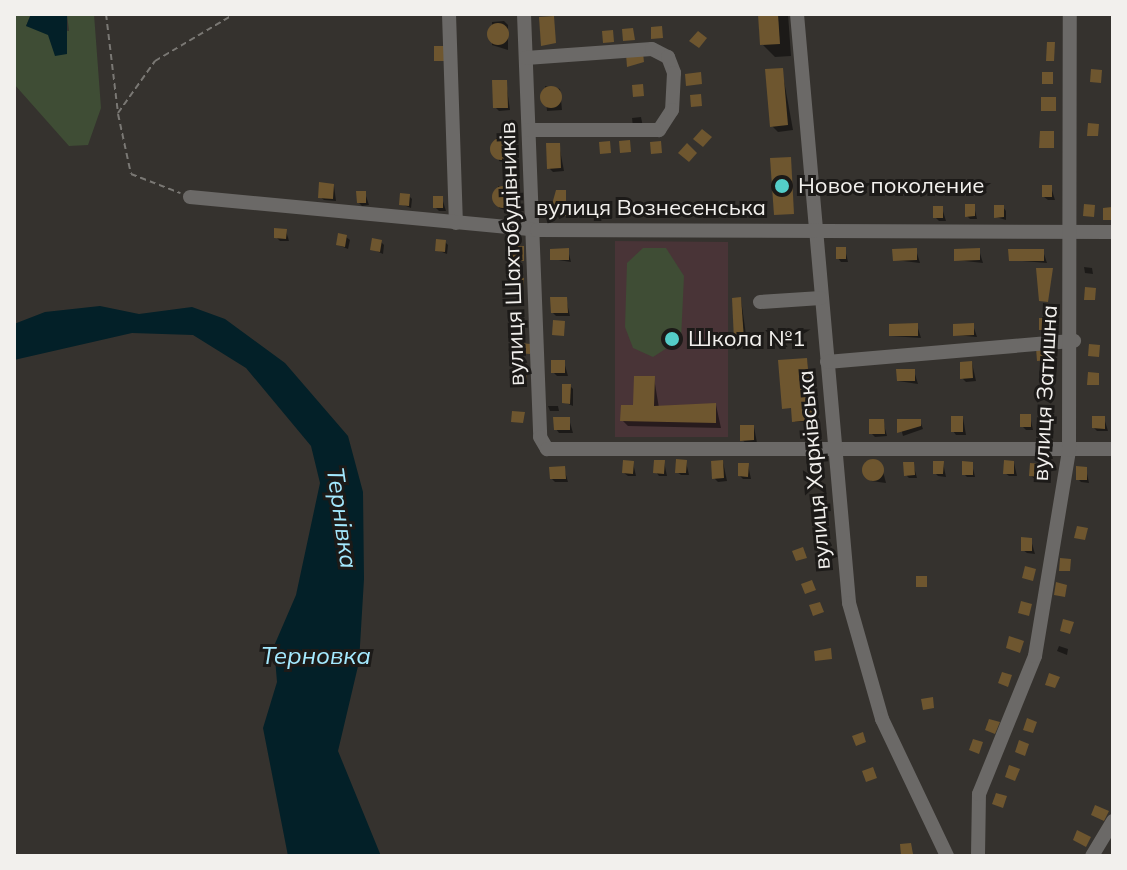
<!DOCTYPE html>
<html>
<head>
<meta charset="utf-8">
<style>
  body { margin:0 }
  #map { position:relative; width:1127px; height:870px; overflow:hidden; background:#35322e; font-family:Mulish,sans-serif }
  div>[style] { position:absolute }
  .education>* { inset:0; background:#493437 }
  .green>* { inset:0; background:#3f4d35 }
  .water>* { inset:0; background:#032028 }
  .shadow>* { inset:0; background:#0007 }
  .building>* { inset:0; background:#6e562f }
  .round { border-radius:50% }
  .path>* { height:2px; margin-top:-1px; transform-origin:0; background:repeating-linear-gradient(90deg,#7a7874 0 6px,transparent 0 10px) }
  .minor>* { height:14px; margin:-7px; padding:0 7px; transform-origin:7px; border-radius:7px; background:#6b6967 }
  .dots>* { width:22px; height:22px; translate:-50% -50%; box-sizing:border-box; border:4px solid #1c1a18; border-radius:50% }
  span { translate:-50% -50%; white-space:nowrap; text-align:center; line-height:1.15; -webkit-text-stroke:6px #1c1a18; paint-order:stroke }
  .poi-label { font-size:22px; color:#f2f0ed }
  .left { translate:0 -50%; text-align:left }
  .street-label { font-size:22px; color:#f2f0ed }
  .water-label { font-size:24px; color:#a4e9fe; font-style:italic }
  .frame { position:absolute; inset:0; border:16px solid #f2f0ed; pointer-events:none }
</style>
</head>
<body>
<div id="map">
  <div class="education">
    <div style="clip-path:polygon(615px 241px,728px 242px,728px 437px,615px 437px)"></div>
  </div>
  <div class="green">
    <div style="clip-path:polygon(14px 14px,31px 14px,26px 26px,69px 31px,67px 14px,94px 14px,101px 108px,88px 145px,69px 146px,14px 84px)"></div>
    <div style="clip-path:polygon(643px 248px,666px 248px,684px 276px,681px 339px,653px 357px,633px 348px,625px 327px,627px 263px)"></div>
  </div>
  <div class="water">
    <div style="clip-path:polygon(31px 14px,67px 14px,67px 54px,55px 56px,48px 35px,26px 26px)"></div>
    <div style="clip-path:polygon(100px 306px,139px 314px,192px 307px,225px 319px,285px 363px,348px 436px,363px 492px,364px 579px,359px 662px,338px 751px,381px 856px,288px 856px,263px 728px,277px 682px,274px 646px,296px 595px,320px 483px,311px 446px,246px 368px,193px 335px,132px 333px,14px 360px,14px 324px,45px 312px)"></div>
  </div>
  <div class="shadow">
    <div style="clip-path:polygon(760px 14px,788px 14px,791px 56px,775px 57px,762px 44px)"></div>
    <div style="clip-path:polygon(504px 21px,508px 25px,508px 50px,492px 45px,492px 22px)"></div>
    <div style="clip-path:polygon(782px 70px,793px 130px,778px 132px,772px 126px)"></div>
    <div style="clip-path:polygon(506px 82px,510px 110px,499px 111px,495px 107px)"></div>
    <div style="clip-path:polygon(545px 86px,560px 89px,562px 110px,547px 111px)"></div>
    <div style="clip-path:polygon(641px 117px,643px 127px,633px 127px,632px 118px)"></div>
    <div style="clip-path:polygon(496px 138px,510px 141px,512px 164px,499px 161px)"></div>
    <div style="clip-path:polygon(559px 145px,564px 171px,553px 172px,549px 168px)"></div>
    <div style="clip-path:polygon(334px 186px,336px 201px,324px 200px,320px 197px)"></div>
    <div style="clip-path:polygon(498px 186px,513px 189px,514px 213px,499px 208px)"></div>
    <div style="clip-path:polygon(1051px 187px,1055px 200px,1048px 200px,1044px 197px)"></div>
    <div style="clip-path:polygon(365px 193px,369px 205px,362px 206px,358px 202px)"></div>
    <div style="clip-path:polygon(409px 196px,412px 199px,411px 208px,401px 204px)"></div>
    <div style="clip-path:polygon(442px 198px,446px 211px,439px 211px,435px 207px)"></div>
    <div style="clip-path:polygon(722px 206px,726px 216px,717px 217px,714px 213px)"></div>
    <div style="clip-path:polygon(974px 206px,977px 219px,970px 219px,967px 216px)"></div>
    <div style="clip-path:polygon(652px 207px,656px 218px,647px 218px,643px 215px)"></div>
    <div style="clip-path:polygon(676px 207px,680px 217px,671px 218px,667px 214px)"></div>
    <div style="clip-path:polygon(1003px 207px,1006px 211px,1006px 220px,996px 217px)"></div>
    <div style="clip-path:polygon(608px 208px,612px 219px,602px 219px,599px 215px)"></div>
    <div style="clip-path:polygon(942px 208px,946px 221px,939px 221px,935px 217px)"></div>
    <div style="clip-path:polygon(286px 231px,289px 241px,280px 241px,276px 237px)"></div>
    <div style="clip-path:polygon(346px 237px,350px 240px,348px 249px,338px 245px)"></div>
    <div style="clip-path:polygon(381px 242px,384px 245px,383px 254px,372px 249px)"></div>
    <div style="clip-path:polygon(445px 242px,448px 245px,447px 254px,437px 250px)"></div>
    <div style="clip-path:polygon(845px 249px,848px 262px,841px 262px,838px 258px)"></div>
    <div style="clip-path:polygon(568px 250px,571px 262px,552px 259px)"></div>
    <div style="clip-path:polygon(916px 250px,920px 263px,895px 260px)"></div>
    <div style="clip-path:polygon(979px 250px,983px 263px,956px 260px)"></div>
    <div style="clip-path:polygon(1043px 251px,1047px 263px,1011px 260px)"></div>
    <div style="clip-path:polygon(1084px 267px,1092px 268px,1093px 274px,1085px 273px)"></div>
    <div style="clip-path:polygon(566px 299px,570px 316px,556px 316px,553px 313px)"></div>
    <div style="clip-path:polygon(741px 299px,747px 342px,740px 343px,736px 339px)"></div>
    <div style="clip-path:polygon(917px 325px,921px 338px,891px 336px)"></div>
    <div style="clip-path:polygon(973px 325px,977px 337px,955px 335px)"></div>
    <div style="clip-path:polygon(1050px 350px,1054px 363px,1042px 363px,1039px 360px)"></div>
    <div style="clip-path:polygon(807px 360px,813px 421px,795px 422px,793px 408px,784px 408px)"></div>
    <div style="clip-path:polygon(564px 362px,568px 376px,557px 376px,553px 372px)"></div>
    <div style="clip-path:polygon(972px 363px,976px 381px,966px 382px,962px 378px)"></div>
    <div style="clip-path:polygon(914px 371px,918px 384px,898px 381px)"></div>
    <div style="clip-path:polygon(654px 378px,659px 408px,716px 405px,721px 428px,628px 426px,622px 420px)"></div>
    <div style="clip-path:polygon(570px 386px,573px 389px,573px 406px,564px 402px)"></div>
    <div style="clip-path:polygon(548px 406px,558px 406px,559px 411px,550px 411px)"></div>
    <div style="clip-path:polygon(1030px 416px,1033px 430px,1026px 430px,1022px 426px)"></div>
    <div style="clip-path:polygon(963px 418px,966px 435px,956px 435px,953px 431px)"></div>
    <div style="clip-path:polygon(1104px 418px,1108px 431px,1097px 431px,1094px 428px)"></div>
    <div style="clip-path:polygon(569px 419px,573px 433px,559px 433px,556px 429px)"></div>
    <div style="clip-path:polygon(883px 421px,887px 436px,875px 437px,871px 433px)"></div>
    <div style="clip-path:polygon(899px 421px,920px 421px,923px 429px,903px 436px)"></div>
    <div style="clip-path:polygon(754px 427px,757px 443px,746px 443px,742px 440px)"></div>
    <div style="clip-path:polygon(877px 460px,881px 464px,886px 483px,871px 481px,865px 462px)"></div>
    <div style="clip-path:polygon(664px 462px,667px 476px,659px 476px,656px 472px)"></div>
    <div style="clip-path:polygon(686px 462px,689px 475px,681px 475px,677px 472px)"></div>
    <div style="clip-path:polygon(723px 462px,727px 481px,718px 482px,714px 478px)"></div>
    <div style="clip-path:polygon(633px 463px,636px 476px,628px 476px,624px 473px)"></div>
    <div style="clip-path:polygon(943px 463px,946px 477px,938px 476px,935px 473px)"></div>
    <div style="clip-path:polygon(1014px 463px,1017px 476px,1009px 476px,1005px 473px)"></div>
    <div style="clip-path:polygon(913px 464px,917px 478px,909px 478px,906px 475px)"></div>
    <div style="clip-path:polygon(972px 464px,975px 477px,967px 477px,964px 474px)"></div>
    <div style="clip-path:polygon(748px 465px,751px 479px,743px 479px,740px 476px)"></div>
    <div style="clip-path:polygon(1040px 466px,1043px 479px,1035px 479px,1031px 476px)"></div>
    <div style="clip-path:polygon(564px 468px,568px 482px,555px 482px,552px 479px)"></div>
    <div style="clip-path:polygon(1086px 469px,1089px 483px,1081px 482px,1078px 479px)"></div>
    <div style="clip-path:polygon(1031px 540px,1035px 554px,1027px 553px,1023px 550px)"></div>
    <div style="clip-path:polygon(1059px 646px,1068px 649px,1067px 655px,1057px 651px)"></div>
  </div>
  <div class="building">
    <div style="clip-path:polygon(758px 14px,778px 14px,780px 44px,760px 45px)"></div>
    <div style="clip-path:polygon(554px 16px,556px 43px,541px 46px,539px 17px)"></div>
    <div class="round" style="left:487px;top:23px;width:22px;height:22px"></div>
    <div style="clip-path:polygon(662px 26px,663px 38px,651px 39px,651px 27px)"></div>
    <div style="clip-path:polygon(633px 28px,635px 40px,623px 41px,622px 29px)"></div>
    <div style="clip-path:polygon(613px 30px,614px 42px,603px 43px,602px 31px)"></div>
    <div style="clip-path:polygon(698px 31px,707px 38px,699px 48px,689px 41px)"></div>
    <div style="clip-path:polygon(1047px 42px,1055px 42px,1054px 61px,1046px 61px)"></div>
    <div style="clip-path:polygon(434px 46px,444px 46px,444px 61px,434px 61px)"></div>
    <div style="clip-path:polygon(643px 53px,644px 62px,627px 67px,626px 54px)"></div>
    <div style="clip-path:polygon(783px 68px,788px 125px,770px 127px,765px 69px)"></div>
    <div style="clip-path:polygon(1091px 69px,1102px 70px,1101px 83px,1090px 82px)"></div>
    <div style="clip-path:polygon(701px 72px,702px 84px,686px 86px,685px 74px)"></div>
    <div style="clip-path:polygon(1042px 72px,1053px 72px,1053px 84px,1042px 84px)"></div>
    <div style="clip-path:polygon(492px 80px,507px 80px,508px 108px,493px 108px)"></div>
    <div style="clip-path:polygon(643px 84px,644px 96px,633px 97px,632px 85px)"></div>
    <div class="round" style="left:540px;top:86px;width:22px;height:22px"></div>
    <div style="clip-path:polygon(701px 94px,702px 106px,691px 107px,690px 95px)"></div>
    <div style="clip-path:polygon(1041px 97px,1056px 97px,1056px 111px,1041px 111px)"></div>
    <div style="clip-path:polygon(1088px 123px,1099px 124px,1098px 136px,1087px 136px)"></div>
    <div style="clip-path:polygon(702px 129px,712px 137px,703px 147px,693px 139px)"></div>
    <div style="clip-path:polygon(1040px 131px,1054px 131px,1054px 148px,1039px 148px)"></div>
    <div class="round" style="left:490px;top:138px;width:22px;height:22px"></div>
    <div style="clip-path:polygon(630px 140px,631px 152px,620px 153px,619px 141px)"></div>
    <div style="clip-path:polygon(610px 141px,611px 153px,600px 154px,599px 142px)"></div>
    <div style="clip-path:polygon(661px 141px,662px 153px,651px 154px,650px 142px)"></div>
    <div style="clip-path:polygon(546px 143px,560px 143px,561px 168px,547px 169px)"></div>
    <div style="clip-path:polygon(687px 143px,697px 153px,689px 162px,678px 153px)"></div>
    <div style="clip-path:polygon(791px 157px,794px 214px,774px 215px,770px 158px)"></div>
    <div style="clip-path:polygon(319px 182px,334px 184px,333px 199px,318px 198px)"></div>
    <div style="clip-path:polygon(1042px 185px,1052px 185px,1052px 197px,1042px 197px)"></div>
    <div class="round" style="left:492px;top:186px;width:22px;height:22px"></div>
    <div style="clip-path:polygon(556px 190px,566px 190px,566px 216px,549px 215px)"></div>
    <div style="clip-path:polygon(356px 191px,366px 191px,366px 203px,357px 203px)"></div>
    <div style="clip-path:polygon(400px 193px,410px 194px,409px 206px,399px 205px)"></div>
    <div style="clip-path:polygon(433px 196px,443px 196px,443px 208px,433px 208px)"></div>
    <div style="clip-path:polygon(711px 204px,723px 204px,724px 213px,712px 214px)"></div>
    <div style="clip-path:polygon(965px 204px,975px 204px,975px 216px,965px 217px)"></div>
    <div style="clip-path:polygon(1084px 204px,1095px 205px,1094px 217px,1083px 216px)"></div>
    <div style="clip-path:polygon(653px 205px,653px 215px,641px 215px,641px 206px)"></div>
    <div style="clip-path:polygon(677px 205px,678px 214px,665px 215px,665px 206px)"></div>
    <div style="clip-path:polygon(994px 205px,1004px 205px,1004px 217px,994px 218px)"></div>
    <div style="clip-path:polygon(597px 206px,609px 206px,609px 216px,597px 216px)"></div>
    <div style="clip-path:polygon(933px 206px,943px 206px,943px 218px,933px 218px)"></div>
    <div style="clip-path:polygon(1112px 207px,1113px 220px,1103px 220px,1103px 208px)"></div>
    <div style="clip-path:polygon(274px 228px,287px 229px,286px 239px,274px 238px)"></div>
    <div style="clip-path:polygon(338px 233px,347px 235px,345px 247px,336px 245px)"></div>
    <div style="clip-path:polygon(372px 238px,382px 240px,380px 252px,370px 250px)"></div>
    <div style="clip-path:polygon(436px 239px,446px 240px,445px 252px,435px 251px)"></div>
    <div style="clip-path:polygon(512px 246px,524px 246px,524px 261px,512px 261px)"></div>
    <div style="clip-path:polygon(836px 247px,846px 247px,846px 259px,836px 259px)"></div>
    <div style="clip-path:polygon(569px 248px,569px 260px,550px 260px,550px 249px)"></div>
    <div style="clip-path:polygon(917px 248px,917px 260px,893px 261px,892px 249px)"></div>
    <div style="clip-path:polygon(980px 248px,980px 260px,954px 261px,954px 249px)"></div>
    <div style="clip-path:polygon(1008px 249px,1044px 249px,1044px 261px,1009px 261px)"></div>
    <div style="clip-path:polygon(1036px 268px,1053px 268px,1048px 302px,1039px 301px)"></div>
    <div style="clip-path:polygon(512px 277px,524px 278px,523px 288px,511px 287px)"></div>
    <div style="clip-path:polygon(1085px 287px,1096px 288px,1095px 300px,1084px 300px)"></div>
    <div style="clip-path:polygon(550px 297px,567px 297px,568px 313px,551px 313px)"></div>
    <div style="clip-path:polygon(741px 297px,744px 339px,734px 340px,732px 298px)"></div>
    <div style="clip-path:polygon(1039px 318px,1051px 318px,1050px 330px,1039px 330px)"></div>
    <div style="clip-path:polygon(553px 320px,565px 321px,564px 336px,552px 335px)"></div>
    <div style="clip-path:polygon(918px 323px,918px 336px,889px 336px,889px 324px)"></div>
    <div style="clip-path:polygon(974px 323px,974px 335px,953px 336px,953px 324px)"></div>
    <div style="clip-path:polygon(519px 343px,531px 344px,530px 354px,518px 353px)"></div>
    <div style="clip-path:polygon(1089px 344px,1100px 345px,1099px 357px,1088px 356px)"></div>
    <div style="clip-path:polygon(1036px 348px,1051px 348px,1051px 360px,1037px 361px)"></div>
    <div style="clip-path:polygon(807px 358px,813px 420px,792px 422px,791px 408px,782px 409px,778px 360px)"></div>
    <div style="clip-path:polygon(551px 360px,565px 360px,565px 373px,551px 373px)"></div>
    <div style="clip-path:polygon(972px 361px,973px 378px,960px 379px,960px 362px)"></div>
    <div style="clip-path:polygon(896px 369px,915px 369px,915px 381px,897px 381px)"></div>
    <div style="clip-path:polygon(1088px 372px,1099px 373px,1099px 385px,1087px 385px)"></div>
    <div style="clip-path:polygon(515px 373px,527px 374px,526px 384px,514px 383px)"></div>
    <div style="clip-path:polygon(1041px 373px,1053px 373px,1053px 385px,1042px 385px)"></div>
    <div style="clip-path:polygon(634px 376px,655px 376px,654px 406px,716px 403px,716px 423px,620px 421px,621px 405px,633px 405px)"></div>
    <div style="clip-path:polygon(562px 384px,571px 384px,570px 404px,562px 403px)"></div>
    <div style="clip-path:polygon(512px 411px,525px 412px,523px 423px,511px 422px)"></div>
    <div style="clip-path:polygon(1020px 414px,1031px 414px,1031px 427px,1020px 427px)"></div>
    <div style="clip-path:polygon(951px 416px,963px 416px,963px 432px,951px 432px)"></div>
    <div style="clip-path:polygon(1092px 416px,1105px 416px,1105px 429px,1092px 428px)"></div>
    <div style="clip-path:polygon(553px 417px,570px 417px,570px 430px,554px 430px)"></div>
    <div style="clip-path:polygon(869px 419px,884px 419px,885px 434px,869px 434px)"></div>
    <div style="clip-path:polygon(897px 419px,921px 419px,921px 426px,897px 433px)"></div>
    <div style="clip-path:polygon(740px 425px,754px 425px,754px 440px,740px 441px)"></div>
    <div style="clip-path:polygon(676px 459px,687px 460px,686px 473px,675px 473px)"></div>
    <div class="round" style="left:862px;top:459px;width:22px;height:22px"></div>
    <div style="clip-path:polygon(623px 460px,634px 461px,633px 474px,622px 473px)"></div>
    <div style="clip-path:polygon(654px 460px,665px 460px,664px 474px,653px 473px)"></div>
    <div style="clip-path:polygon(723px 460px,724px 478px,712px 479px,711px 461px)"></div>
    <div style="clip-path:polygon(1004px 460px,1014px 461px,1014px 474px,1003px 474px)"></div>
    <div style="clip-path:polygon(933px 461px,944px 461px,943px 474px,933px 474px)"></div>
    <div style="clip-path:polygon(962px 461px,973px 462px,973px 475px,962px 475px)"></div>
    <div style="clip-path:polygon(903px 462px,914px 462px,915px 475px,904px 476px)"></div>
    <div style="clip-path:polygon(738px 463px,749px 463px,748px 477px,738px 476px)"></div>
    <div style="clip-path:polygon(1030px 463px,1041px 464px,1040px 477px,1029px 476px)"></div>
    <div style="clip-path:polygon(565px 466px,566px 479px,550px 479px,549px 467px)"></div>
    <div style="clip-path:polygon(1076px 466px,1087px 467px,1087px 480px,1076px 480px)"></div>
    <div style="clip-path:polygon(1077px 526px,1088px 528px,1085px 540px,1074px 538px)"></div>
    <div style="clip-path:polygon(1021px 537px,1032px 538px,1032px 551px,1021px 551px)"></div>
    <div style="clip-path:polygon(803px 547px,807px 558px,796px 561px,792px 551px)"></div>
    <div style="clip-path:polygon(1060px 558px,1071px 559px,1070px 571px,1059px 571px)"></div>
    <div style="clip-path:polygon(1025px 566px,1036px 569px,1033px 581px,1022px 578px)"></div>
    <div style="clip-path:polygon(916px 576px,927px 576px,927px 587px,916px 587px)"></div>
    <div style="clip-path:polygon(812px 580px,816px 590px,805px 594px,801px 584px)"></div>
    <div style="clip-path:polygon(1056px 582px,1067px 585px,1065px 597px,1054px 595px)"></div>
    <div style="clip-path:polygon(1021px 601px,1032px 604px,1029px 616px,1018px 613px)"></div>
    <div style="clip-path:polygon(820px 602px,824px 612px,813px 616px,809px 605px)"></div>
    <div style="clip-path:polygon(1063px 619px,1074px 622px,1070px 634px,1060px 631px)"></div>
    <div style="clip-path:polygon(1009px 636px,1024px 641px,1020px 653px,1006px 648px)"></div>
    <div style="clip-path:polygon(831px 648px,832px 659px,815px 661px,814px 651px)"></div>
    <div style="clip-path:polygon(1002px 672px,1012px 675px,1008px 687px,998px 683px)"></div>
    <div style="clip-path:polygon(1049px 673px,1060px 677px,1055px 688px,1045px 685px)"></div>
    <div style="clip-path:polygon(933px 697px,934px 708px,923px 710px,921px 699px)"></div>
    <div style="clip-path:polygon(1027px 718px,1037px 722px,1033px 733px,1023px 730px)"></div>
    <div style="clip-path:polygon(989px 719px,1000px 722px,995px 734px,985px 730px)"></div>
    <div style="clip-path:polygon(863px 732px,866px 742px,856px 746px,852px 736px)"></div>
    <div style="clip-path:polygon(973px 739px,983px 742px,979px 754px,969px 750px)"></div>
    <div style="clip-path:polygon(1019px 740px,1029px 744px,1025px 756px,1015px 752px)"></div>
    <div style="clip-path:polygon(1009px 765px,1020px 769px,1015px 781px,1005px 777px)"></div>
    <div style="clip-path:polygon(873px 767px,877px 778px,866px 782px,862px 771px)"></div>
    <div style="clip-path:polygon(996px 793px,1007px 796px,1003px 808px,992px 804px)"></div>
    <div style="clip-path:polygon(1095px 805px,1109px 811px,1104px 821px,1091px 815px)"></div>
    <div style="clip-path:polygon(1077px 830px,1091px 837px,1086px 847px,1073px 840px)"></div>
    <div style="clip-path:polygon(911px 843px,913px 854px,901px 855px,900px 844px)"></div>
  </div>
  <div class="path">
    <div style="left:106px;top:14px;width:100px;rotate:83.1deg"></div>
    <div style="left:118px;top:113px;width:64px;rotate:-54.6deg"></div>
    <div style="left:155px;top:61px;width:92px;rotate:-30.7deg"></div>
    <div style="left:118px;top:114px;width:61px;rotate:77.8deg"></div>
    <div style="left:131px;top:174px;width:53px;rotate:21.2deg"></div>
  </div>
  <div class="minor">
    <div style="left:449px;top:14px;width:209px;rotate:88.1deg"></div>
    <div style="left:524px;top:14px;width:423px;rotate:87.8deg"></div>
    <div style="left:540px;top:437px;width:14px;rotate:60deg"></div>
    <div style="left:547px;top:449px;width:566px"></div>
    <div style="left:797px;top:14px;width:591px;rotate:84.95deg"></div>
    <div style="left:849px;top:603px;width:121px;rotate:74.1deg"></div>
    <div style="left:882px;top:719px;width:152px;rotate:64.6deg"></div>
    <div style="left:526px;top:58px;width:126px;rotate:-4.1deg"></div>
    <div style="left:652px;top:49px;width:18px;rotate:27deg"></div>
    <div style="left:668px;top:57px;width:17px;rotate:69deg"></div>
    <div style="left:674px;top:73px;width:37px;rotate:93deg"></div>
    <div style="left:672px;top:110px;width:24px;rotate:123deg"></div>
    <div style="left:659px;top:130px;width:130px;rotate:180deg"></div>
    <div style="left:190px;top:197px;width:349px;rotate:5.4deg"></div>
    <div style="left:537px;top:230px;width:576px;rotate:0.2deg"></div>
    <div style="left:760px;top:302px;width:61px;rotate:-3.8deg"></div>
    <div style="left:827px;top:362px;width:248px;rotate:-4.9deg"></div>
    <div style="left:978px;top:856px;width:62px;rotate:-89.1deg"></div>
    <div style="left:979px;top:794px;width:149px;rotate:-67.9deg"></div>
    <div style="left:1035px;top:656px;width:209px;rotate:-80.6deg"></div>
    <div style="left:1069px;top:450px;width:436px;rotate:-89.9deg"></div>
    <div style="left:1092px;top:856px;width:41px;rotate:-59deg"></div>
  </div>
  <div class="dots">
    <div style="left:782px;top:186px;background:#54cdc8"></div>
    <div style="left:672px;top:339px;background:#54cdc8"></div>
  </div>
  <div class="poi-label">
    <span class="left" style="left:798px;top:186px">Новое поколение</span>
    <span class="left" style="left:688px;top:339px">Школа №1</span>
  </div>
  <div class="street-label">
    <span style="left:651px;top:208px">вулиця Вознесенська</span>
    <span style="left:512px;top:254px;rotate:-92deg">вулиця Шахтобудівників</span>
    <span style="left:1045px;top:393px;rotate:-87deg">вулиця Затишна</span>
    <span style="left:814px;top:470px;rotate:-95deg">вулиця Харківська</span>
  </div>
  <div class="water-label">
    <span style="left:342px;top:518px;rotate:82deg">Тернівка</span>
    <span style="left:316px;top:656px">Терновка</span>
  </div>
  <div class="frame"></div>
</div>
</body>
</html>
